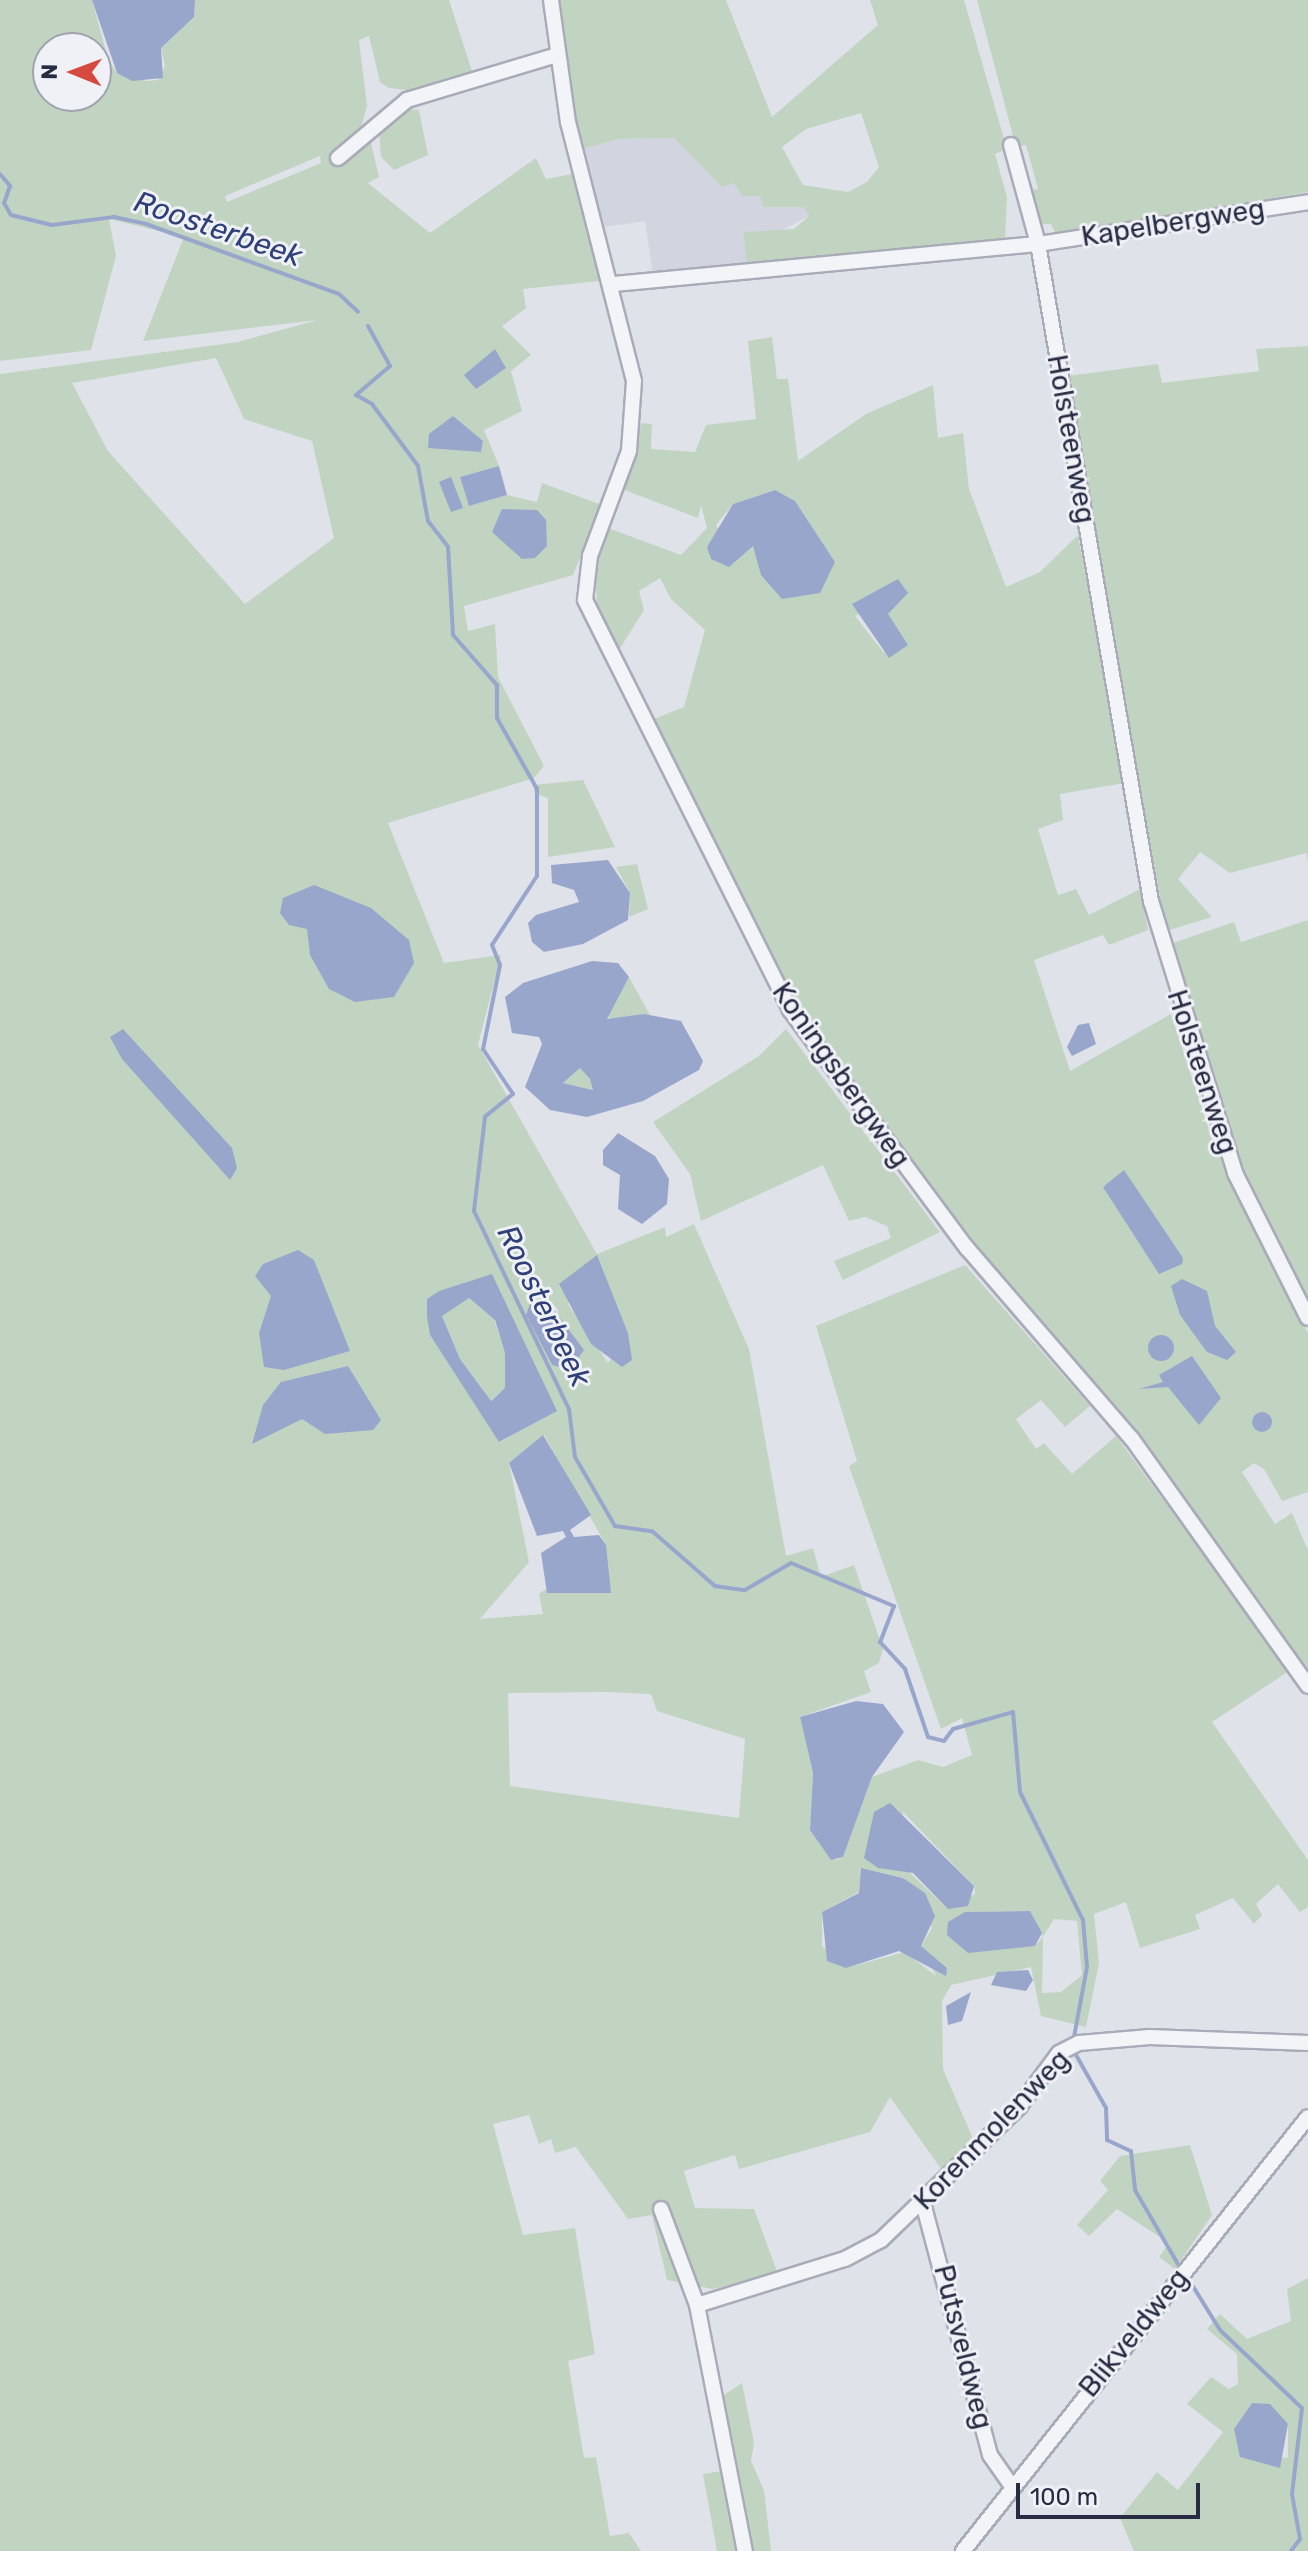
<!DOCTYPE html>
<html>
<head>
<meta charset="utf-8">
<style>
  body { margin:0 }
  #map { position:relative; width:1308px; height:2551px; overflow:hidden; background:#e0e2ea; font-family:Rubik,sans-serif }
  div>[style] { position:absolute }
  .built>* { inset:0; background:#d2d4df }
  .green>* { inset:0; background:#c1d4c1 }
  .water>* { inset:0; background:#99a6cc }
  .round { border-radius:50% }
  .stream>* { height:4px; margin:-2px; padding:0 2px; transform-origin:2px; border-radius:2px; background:#99a6cc }
  .roads { filter:drop-shadow(2px 0 #a9abb8) drop-shadow(-2px 0 #a9abb8) drop-shadow(0 2px #a9abb8) drop-shadow(0 -2px #a9abb8) }
  .street>* { height:14px; margin:-7px; padding:0 7px; transform-origin:7px; border-radius:7px; background:#f3f4f8 }
  span { translate:-50% -50%; white-space:nowrap; text-align:center; line-height:1.15; -webkit-text-stroke:6px #f0f1f7; paint-order:stroke }
  .street-label { font-size:28px; color:#282b42 }
  .water-label { font-size:30px; color:#2f4078; font-style:italic }
  .north { position:absolute; left:32px; top:32px; width:80px; height:80px; box-sizing:border-box; background:#f0f1f7; border:2px solid #a0a2af; border-radius:50%; rotate:271deg; font-size:22px; font-weight:700; line-height:32px; text-align:center; color:#282b42 }
  .north::after { content:''; display:block; margin:auto; width:28px; height:36px; background:#d5493e; clip-path:polygon(50% 0,100% 100%,50% 72%,0 100%) }
  .scale { position:absolute; left:1016px; top:2483px; width:184px; height:36px; box-sizing:border-box; border:4px solid #282b42; border-top:0; padding-left:10px; font-size:24px; line-height:28px; white-space:nowrap; color:#282b42; -webkit-text-stroke:6px #f0f1f7; paint-order:stroke }
</style>
</head>
<body>
<div id="map">
  <div class="built">
    <div style="clip-path:polygon(675px 138px,722px 186px,734px 183px,742px 196px,760px 196px,763px 207px,804px 206px,809px 216px,777px 233px,743px 232px,747px 264px,653px 274px,645px 221px,605px 227px,582px 149px,620px 139px)"></div>
  </div>
  <div class="green">
    <div style="clip-path:polygon(evenodd,0 0,92px 0,108px 59px,117px 73px,146px 81px,158px 80px,165px 66px,161px 48px,194px 17px,195px 0,449px 0,472px 71px,414px 91px,389px 88px,380px 82px,369px 36px,359px 40px,367px 106px,360px 131px,369px 135px,379px 177px,368px 183px,430px 233px,536px 158px,546px 179px,577px 173px,608px 280px,523px 289px,526px 308px,502px 326px,531px 355px,511px 371px,522px 411px,484px 430px,499px 466px,460px 477px,469px 506px,507px 495px,537px 502px,542px 483px,602px 505px,573px 575px,464px 606px,468px 631px,495px 624px,498px 677px,544px 766px,534px 778px,388px 823px,444px 963px,501px 955px,478px 1045px,597px 1254px,665px 1227px,666px 1237px,694px 1224px,749px 1349px,786px 1556px,813px 1548px,821px 1577px,854px 1565px,883px 1649px,879px 1663px,864px 1671px,871px 1692px,800px 1717px,813px 1773px,810px 1830px,836px 1860px,843px 1857px,872px 1777px,918px 1760px,943px 1767px,972px 1755px,962px 1718px,941px 1729px,849px 1466px,857px 1461px,816px 1326px,965px 1265px,1090px 1406px,1065px 1427px,1041px 1400px,1016px 1419px,1036px 1449px,1044px 1443px,1072px 1474px,1116px 1436px,1289px 1671px,1212px 1722px,1308px 1860px,1308px 1907px,1300px 1912px,1278px 1884px,1256px 1904px,1262px 1915px,1254px 1924px,1233px 1898px,1195px 1915px,1200px 1929px,1140px 1948px,1126px 1902px,1094px 1914px,1099px 1963px,1086px 2027px,1041px 2016px,1031px 1967px,951px 1985px,942px 2001px,943px 2069px,974px 2141px,944px 2173px,890px 2097px,870px 2132px,739px 2169px,735px 2155px,684px 2171px,695px 2208px,754px 2209px,778px 2274px,713px 2289px,667px 2280px,652px 2215px,628px 2219px,576px 2147px,555px 2153px,551px 2139px,539px 2144px,529px 2115px,493px 2124px,523px 2235px,575px 2228px,595px 2354px,568px 2361px,584px 2458px,596px 2457px,610px 2536px,629px 2533px,641px 2551px,0 2551px,0 374px,238px 342px,317px 320px,143px 341px,184px 237px,109px 219px,116px 256px,91px 350px,0 361px,0 0,48px 48px,96px 48px,96px 96px,48px 96px,48px 48px,0 0,320px 156px,321px 163px,227px 202px,225px 196px,320px 156px,0 0,216px 358px,244px 419px,312px 441px,334px 538px,245px 604px,108px 451px,72px 383px,216px 358px,0 0,597px 1256px,628px 1333px,608px 1363px,568px 1304px,597px 1256px,0 0,492px 1275px,556px 1411px,500px 1442px,430px 1335px,427px 1299px,492px 1275px,0 0,545px 1298px,558px 1309px,552px 1365px,526px 1315px,530px 1303px,545px 1298px,0 0,544px 1435px,606px 1545px,539px 1594px,543px 1614px,480px 1619px,529px 1562px,509px 1463px,544px 1435px,0 0,607px 1692px,651px 1694px,657px 1711px,745px 1739px,739px 1818px,510px 1786px,508px 1693px,607px 1692px,0 0,903px 1812px,974px 1886px,975px 1894px,948px 1909px,908px 1871px,903px 1812px,0 0,861px 1868px,904px 1878px,932px 1928px,921px 1946px,936px 1976px,905px 1952px,846px 1968px,822px 1946px,822px 1912px,859px 1892px,861px 1868px,0 0,1030px 1911px,1043px 1937px,1035px 1946px,965px 1912px,1030px 1911px,0 0,1054px 1919px,1077px 1921px,1082px 1975px,1061px 1992px,1042px 1993px,1043px 1937px,1054px 1919px)"></div>
    <div style="clip-path:polygon(evenodd,555px 0,726px 0,772px 117px,878px 25px,870px 0,964px 0,1007px 149px,995px 154px,1007px 197px,1005px 239px,747px 264px,743px 232px,794px 229px,809px 216px,804px 207px,763px 207px,760px 196px,742px 196px,734px 183px,722px 187px,674px 138px,620px 139px,582px 149px,555px 0,861px 113px,879px 167px,867px 182px,848px 192px,803px 185px,782px 147px,806px 129px,861px 113px)"></div>
    <div style="clip-path:polygon(977px 0,1308px 0,1308px 192px,1056px 235px,1051px 224px,1039px 224px,1027px 191px,1038px 189px,1026px 145px,1016px 147px)"></div>
    <div style="clip-path:polygon(404px 109px,419px 110px,428px 155px,394px 170px,381px 157px,379px 130px)"></div>
    <div style="clip-path:polygon(evenodd,772px 337px,777px 379px,788px 379px,798px 461px,866px 414px,933px 385px,938px 438px,963px 433px,969px 489px,1006px 587px,1040px 572px,1078px 535px,1124px 783px,1060px 794px,1063px 820px,1038px 829px,1058px 895px,1076px 889px,1089px 915px,1140px 889px,1148px 930px,1109px 945px,1103px 935px,1034px 960px,1070px 1071px,1171px 1014px,1212px 1139px,1308px 1333px,1308px 1492px,1282px 1501px,1264px 1469px,1254px 1463px,1242px 1472px,1275px 1524px,1292px 1513px,1308px 1550px,1308px 1677px,1166px 1470px,978px 1253px,794px 1007px,649px 721px,684px 707px,705px 630px,671px 599px,660px 578px,639px 591px,644px 610px,617px 653px,598px 613px,594px 568px,608px 528px,681px 555px,707px 528px,701px 505px,698px 518px,622px 489px,641px 423px,652px 424px,651px 449px,695px 452px,706px 425px,756px 419px,748px 341px,772px 337px,774px 490px,795px 501px,835px 562px,759px 562px,753px 546px,744px 546px,739px 559px,716px 525px,733px 504px,774px 490px,772px 337px,907px 593px,888px 614px,884px 653px,855px 616px,907px 593px)"></div>
    <div style="clip-path:polygon(1308px 346px,1308px 861px,1306px 853px,1230px 873px,1200px 852px,1178px 879px,1212px 917px,1166px 931px,1068px 376px,1158px 364px,1162px 383px,1259px 371px,1256px 349px)"></div>
    <div style="clip-path:polygon(583px 780px,615px 847px,548px 857px,548px 798px,534px 793px,534px 785px)"></div>
    <div style="clip-path:polygon(637px 864px,648px 909px,629px 917px,630px 893px,616px 867px)"></div>
    <div style="clip-path:polygon(1308px 920px,1308px 1305px,1242px 1173px,1170px 944px,1234px 922px,1241px 942px)"></div>
    <div style="clip-path:polygon(629px 977px,650px 1015px,667px 1023px,644px 1014px,611px 1022px,606px 1013px)"></div>
    <div style="clip-path:polygon(786px 1029px,940px 1232px,843px 1280px,834px 1261px,891px 1238px,887px 1226px,865px 1217px,849px 1221px,823px 1165px,701px 1221px,690px 1174px,653px 1122px,759px 1056px)"></div>
    <div style="clip-path:polygon(580px 1068px,590px 1079px,594px 1090px,563px 1083px)"></div>
    <div style="clip-path:polygon(469px 1298px,494px 1319px,505px 1353px,505px 1388px,490px 1401px,460px 1359px,442px 1316px,441px 1309px)"></div>
    <div style="clip-path:polygon(1190px 2145px,1212px 2215px,1175px 2269px,1159px 2257px,1169px 2243px,1117px 2209px,1089px 2236px,1077px 2225px,1108px 2190px,1100px 2181px,1120px 2156px)"></div>
    <div style="clip-path:polygon(evenodd,1308px 2278px,1308px 2551px,1134px 2551px,1120px 2518px,1157px 2472px,1178px 2490px,1223px 2432px,1187px 2404px,1211px 2377px,1229px 2389px,1238px 2384px,1237px 2354px,1207px 2329px,1220px 2314px,1247px 2339px,1291px 2321px,1287px 2289px,1308px 2278px,1252px 2403px,1288px 2424px,1288px 2458px,1241px 2457px,1234px 2429px,1252px 2403px)"></div>
    <div style="clip-path:polygon(742px 2383px,754px 2443px,751px 2461px,764px 2490px,771px 2551px,751px 2551px,721px 2397px)"></div>
    <div style="clip-path:polygon(722px 2471px,738px 2551px,717px 2551px,703px 2474px)"></div>
  </div>
  <div class="water">
    <div style="clip-path:polygon(92px 0,195px 0,194px 17px,161px 48px,163px 78px,132px 81px,117px 73px)"></div>
    <div style="clip-path:polygon(495px 349px,506px 368px,476px 389px,464px 375px)"></div>
    <div style="clip-path:polygon(453px 416px,483px 441px,481px 452px,428px 448px,429px 434px)"></div>
    <div style="clip-path:polygon(499px 466px,507px 495px,469px 506px,460px 477px)"></div>
    <div style="clip-path:polygon(451px 477px,463px 508px,451px 512px,439px 482px)"></div>
    <div style="clip-path:polygon(775px 490px,795px 501px,835px 562px,820px 593px,782px 599px,761px 575px,753px 546px,729px 567px,711px 559px,707px 547px,733px 504px)"></div>
    <div style="clip-path:polygon(502px 509px,537px 510px,546px 520px,547px 546px,535px 558px,522px 559px,492px 532px)"></div>
    <div style="clip-path:polygon(898px 579px,908px 593px,888px 614px,908px 645px,889px 658px,852px 604px)"></div>
    <div style="clip-path:polygon(608px 860px,630px 893px,628px 920px,583px 944px,544px 952px,532px 942px,528px 923px,536px 915px,579px 902px,574px 890px,552px 883px,551px 865px)"></div>
    <div style="clip-path:polygon(314px 885px,371px 908px,409px 940px,414px 963px,394px 997px,355px 1002px,329px 989px,310px 955px,307px 929px,289px 925px,280px 913px,283px 898px)"></div>
    <div style="clip-path:polygon(evenodd,592px 961px,618px 963px,629px 977px,607px 1019px,644px 1014px,681px 1021px,703px 1061px,699px 1070px,643px 1101px,587px 1117px,550px 1110px,525px 1087px,542px 1044px,539px 1037px,512px 1033px,505px 997px,523px 983px,592px 961px,580px 1068px,590px 1079px,593px 1090px,563px 1083px,580px 1068px)"></div>
    <div style="clip-path:polygon(1089px 1023px,1096px 1044px,1072px 1056px,1067px 1047px,1078px 1025px)"></div>
    <div style="clip-path:polygon(123px 1029px,232px 1148px,237px 1168px,230px 1180px,122px 1059px,110px 1037px)"></div>
    <div style="clip-path:polygon(618px 1133px,655px 1156px,669px 1179px,667px 1204px,642px 1224px,618px 1209px,620px 1175px,603px 1165px,603px 1150px)"></div>
    <div style="clip-path:polygon(1124px 1170px,1183px 1258px,1182px 1264px,1159px 1274px,1103px 1187px)"></div>
    <div style="clip-path:polygon(298px 1250px,314px 1260px,350px 1351px,284px 1370px,264px 1367px,259px 1333px,271px 1296px,255px 1276px,263px 1264px)"></div>
    <div style="clip-path:polygon(597px 1255px,628px 1333px,632px 1360px,622px 1367px,591px 1344px,559px 1284px)"></div>
    <div style="clip-path:polygon(evenodd,492px 1274px,557px 1411px,499px 1442px,430px 1335px,427px 1316px,427px 1299px,439px 1291px,492px 1274px,469px 1298px,495px 1320px,505px 1353px,505px 1388px,491px 1401px,460px 1359px,442px 1316px,469px 1298px)"></div>
    <div style="clip-path:polygon(1182px 1279px,1207px 1291px,1215px 1326px,1236px 1352px,1227px 1360px,1207px 1352px,1180px 1315px,1171px 1286px)"></div>
    <div style="clip-path:polygon(545px 1298px,584px 1350px,569px 1370px,552px 1365px,526px 1315px,530px 1303px)"></div>
    <div class="round" style="left:1148px;top:1335px;width:26px;height:26px"></div>
    <div style="clip-path:polygon(1192px 1356px,1221px 1398px,1199px 1425px,1168px 1387px,1139px 1389px,1163px 1382px,1159px 1375px)"></div>
    <div style="clip-path:polygon(348px 1366px,381px 1420px,373px 1430px,325px 1434px,302px 1419px,252px 1444px,263px 1405px,281px 1382px)"></div>
    <div class="round" style="left:1252px;top:1412px;width:20px;height:20px"></div>
    <div style="clip-path:polygon(543px 1435px,591px 1515px,570px 1530px,574px 1537px,599px 1535px,606px 1545px,611px 1593px,547px 1593px,541px 1553px,566px 1537px,563px 1531px,537px 1536px,509px 1463px)"></div>
    <div style="clip-path:polygon(856px 1701px,883px 1704px,904px 1732px,872px 1777px,843px 1857px,831px 1860px,810px 1830px,813px 1773px,800px 1717px)"></div>
    <div style="clip-path:polygon(890px 1803px,974px 1886px,968px 1906px,948px 1909px,913px 1873px,878px 1868px,864px 1858px,874px 1812px)"></div>
    <div style="clip-path:polygon(861px 1868px,903px 1878px,925px 1893px,935px 1916px,921px 1946px,947px 1968px,946px 1976px,899px 1951px,846px 1968px,827px 1961px,822px 1912px,859px 1893px)"></div>
    <div style="clip-path:polygon(1030px 1911px,1042px 1933px,1035px 1946px,968px 1953px,947px 1935px,948px 1922px,965px 1912px)"></div>
    <div style="clip-path:polygon(1028px 1970px,1033px 1980px,1026px 1991px,991px 1985px,997px 1972px)"></div>
    <div style="clip-path:polygon(971px 1992px,962px 2021px,948px 2025px,946px 2006px)"></div>
    <div style="clip-path:polygon(1252px 2403px,1270px 2404px,1288px 2424px,1280px 2468px,1240px 2457px,1234px 2429px)"></div>
  </div>
  <div class="stream">
    <div style="left:0;top:174px;width:16px;rotate:50deg"></div>
    <div style="left:10px;top:186px;width:18px;rotate:109deg"></div>
    <div style="left:4px;top:203px;width:14px;rotate:60deg"></div>
    <div style="left:11px;top:215px;width:42px;rotate:13.7deg"></div>
    <div style="left:52px;top:225px;width:63px;rotate:-7.4deg"></div>
    <div style="left:114px;top:217px;width:33px;rotate:12deg"></div>
    <div style="left:146px;top:224px;width:205px;rotate:19.9deg"></div>
    <div style="left:339px;top:294px;width:26px;rotate:43deg"></div>
    <div style="left:368px;top:326px;width:46px;rotate:61.2deg"></div>
    <div style="left:390px;top:366px;width:45px;rotate:139.5deg"></div>
    <div style="left:356px;top:395px;width:18px;rotate:29deg"></div>
    <div style="left:372px;top:404px;width:77px;rotate:53.4deg"></div>
    <div style="left:418px;top:466px;width:56px;rotate:79.7deg"></div>
    <div style="left:428px;top:521px;width:33px;rotate:52deg"></div>
    <div style="left:448px;top:547px;width:88px;rotate:86.7deg"></div>
    <div style="left:453px;top:635px;width:67px;rotate:48.7deg"></div>
    <div style="left:497px;top:685px;width:33px;rotate:90deg"></div>
    <div style="left:497px;top:718px;width:81px;rotate:60.6deg"></div>
    <div style="left:537px;top:789px;width:87px;rotate:90deg"></div>
    <div style="left:537px;top:876px;width:82px;rotate:123.1deg"></div>
    <div style="left:492px;top:945px;width:22px;rotate:68deg"></div>
    <div style="left:500px;top:965px;width:86px;rotate:101.4deg"></div>
    <div style="left:483px;top:1049px;width:54px;rotate:56.3deg"></div>
    <div style="left:513px;top:1094px;width:36px;rotate:141deg"></div>
    <div style="left:485px;top:1117px;width:95px;rotate:96.7deg"></div>
    <div style="left:474px;top:1211px;width:220px;rotate:64.4deg"></div>
    <div style="left:569px;top:1409px;width:48px;rotate:82.9deg"></div>
    <div style="left:575px;top:1457px;width:80px;rotate:59.9deg"></div>
    <div style="left:615px;top:1526px;width:37px;rotate:8deg"></div>
    <div style="left:652px;top:1531px;width:84px;rotate:41.1deg"></div>
    <div style="left:715px;top:1586px;width:30px;rotate:8deg"></div>
    <div style="left:745px;top:1590px;width:53px;rotate:-30.4deg"></div>
    <div style="left:791px;top:1563px;width:112px;rotate:22.7deg"></div>
    <div style="left:894px;top:1606px;width:39px;rotate:111deg"></div>
    <div style="left:880px;top:1642px;width:37px;rotate:47deg"></div>
    <div style="left:905px;top:1669px;width:72px;rotate:71.3deg"></div>
    <div style="left:928px;top:1737px;width:16px;rotate:14deg"></div>
    <div style="left:944px;top:1741px;width:15px;rotate:-53deg"></div>
    <div style="left:953px;top:1729px;width:62px;rotate:-15.8deg"></div>
    <div style="left:1013px;top:1712px;width:80px;rotate:85deg"></div>
    <div style="left:1020px;top:1792px;width:143px;rotate:63.8deg"></div>
    <div style="left:1083px;top:1920px;width:47px;rotate:85.1deg"></div>
    <div style="left:1087px;top:1967px;width:71px;rotate:100.5deg"></div>
    <div style="left:1076px;top:2055px;width:61px;rotate:60.5deg"></div>
    <div style="left:1106px;top:2108px;width:32px;rotate:88deg"></div>
    <div style="left:1107px;top:2140px;width:26px;rotate:25deg"></div>
    <div style="left:1131px;top:2151px;width:39px;rotate:84deg"></div>
    <div style="left:1135px;top:2190px;width:94px;rotate:59.9deg"></div>
    <div style="left:1186px;top:2275px;width:65px;rotate:58.3deg"></div>
    <div style="left:1220px;top:2330px;width:113px;rotate:43.6deg"></div>
    <div style="left:1302px;top:2408px;width:87px;rotate:96.6deg"></div>
    <div style="left:1292px;top:2494px;width:46px;rotate:79.9deg"></div>
    <div style="left:1300px;top:2539px;width:15px;rotate:127deg"></div>
  </div>
  <div class="roads">
    <div class="street">
      <div style="left:551px;top:0;width:123px;rotate:82.1deg"></div>
      <div style="left:568px;top:122px;width:267px;rotate:75.7deg"></div>
      <div style="left:634px;top:381px;width:70px;rotate:94.1deg"></div>
      <div style="left:629px;top:451px;width:112px;rotate:110.4deg"></div>
      <div style="left:590px;top:556px;width:44px;rotate:96.5deg"></div>
      <div style="left:585px;top:600px;width:458px;rotate:63.4deg"></div>
      <div style="left:790px;top:1010px;width:297px;rotate:53.4deg"></div>
      <div style="left:967px;top:1248px;width:252px;rotate:49.2deg"></div>
      <div style="left:1132px;top:1439px;width:303px;rotate:54.5deg"></div>
      <div style="left:1011px;top:145px;width:103px;rotate:74.7deg"></div>
      <div style="left:1038px;top:244px;width:667px;rotate:80.24deg"></div>
      <div style="left:1151px;top:901px;width:285px;rotate:72.8deg"></div>
      <div style="left:1235px;top:1173px;width:162px;rotate:63.3deg"></div>
      <div style="left:338px;top:158px;width:90px;rotate:-40deg"></div>
      <div style="left:407px;top:100px;width:157px;rotate:-16.7deg"></div>
      <div style="left:613px;top:284px;width:427px;rotate:-5.4deg"></div>
      <div style="left:1038px;top:244px;width:273px;rotate:-8.8deg"></div>
      <div style="left:923px;top:2203px;width:261px;rotate:75.1deg"></div>
      <div style="left:990px;top:2455px;width:39px;rotate:55deg"></div>
      <div style="left:661px;top:2209px;width:103px;rotate:69.4deg"></div>
      <div style="left:697px;top:2305px;width:251px;rotate:79deg"></div>
      <div style="left:697px;top:2305px;width:155px;rotate:-17.3deg"></div>
      <div style="left:845px;top:2259px;width:41px;rotate:-27.8deg"></div>
      <div style="left:881px;top:2240px;width:192px;rotate:-43.9deg"></div>
      <div style="left:1019px;top:2107px;width:67px;rotate:-53.5deg"></div>
      <div style="left:1059px;top:2053px;width:22px;rotate:-27deg"></div>
      <div style="left:1079px;top:2043px;width:71px;rotate:-4.8deg"></div>
      <div style="left:1150px;top:2037px;width:158px;rotate:2.2deg"></div>
      <div style="left:963px;top:2551px;width:554px;rotate:-51.52deg"></div>
    </div>
  </div>
  <div class="street-label">
    <span style="left:1173px;top:223px;rotate:-9deg">Kapelbergweg</span>
    <span style="left:1071px;top:439px;rotate:80deg">Holsteenweg</span>
    <span style="left:1202px;top:1072px;rotate:72deg">Holsteenweg</span>
    <span style="left:841px;top:1075px;rotate:55deg">Koningsbergweg</span>
    <span style="left:992px;top:2130px;rotate:-46deg">Korenmolenweg</span>
    <span style="left:1134px;top:2333px;rotate:-51deg">Blikveldweg</span>
    <span style="left:963px;top:2347px;rotate:76deg">Putsveldweg</span>
  </div>
  <div class="water-label">
    <span style="left:218px;top:229px;rotate:19deg">Roosterbeek</span>
    <span style="left:544px;top:1306px;rotate:64deg">Roosterbeek</span>
  </div>
  <div class="north">N</div>
  <div class="scale">100 m</div>
</div>
</body>
</html>
